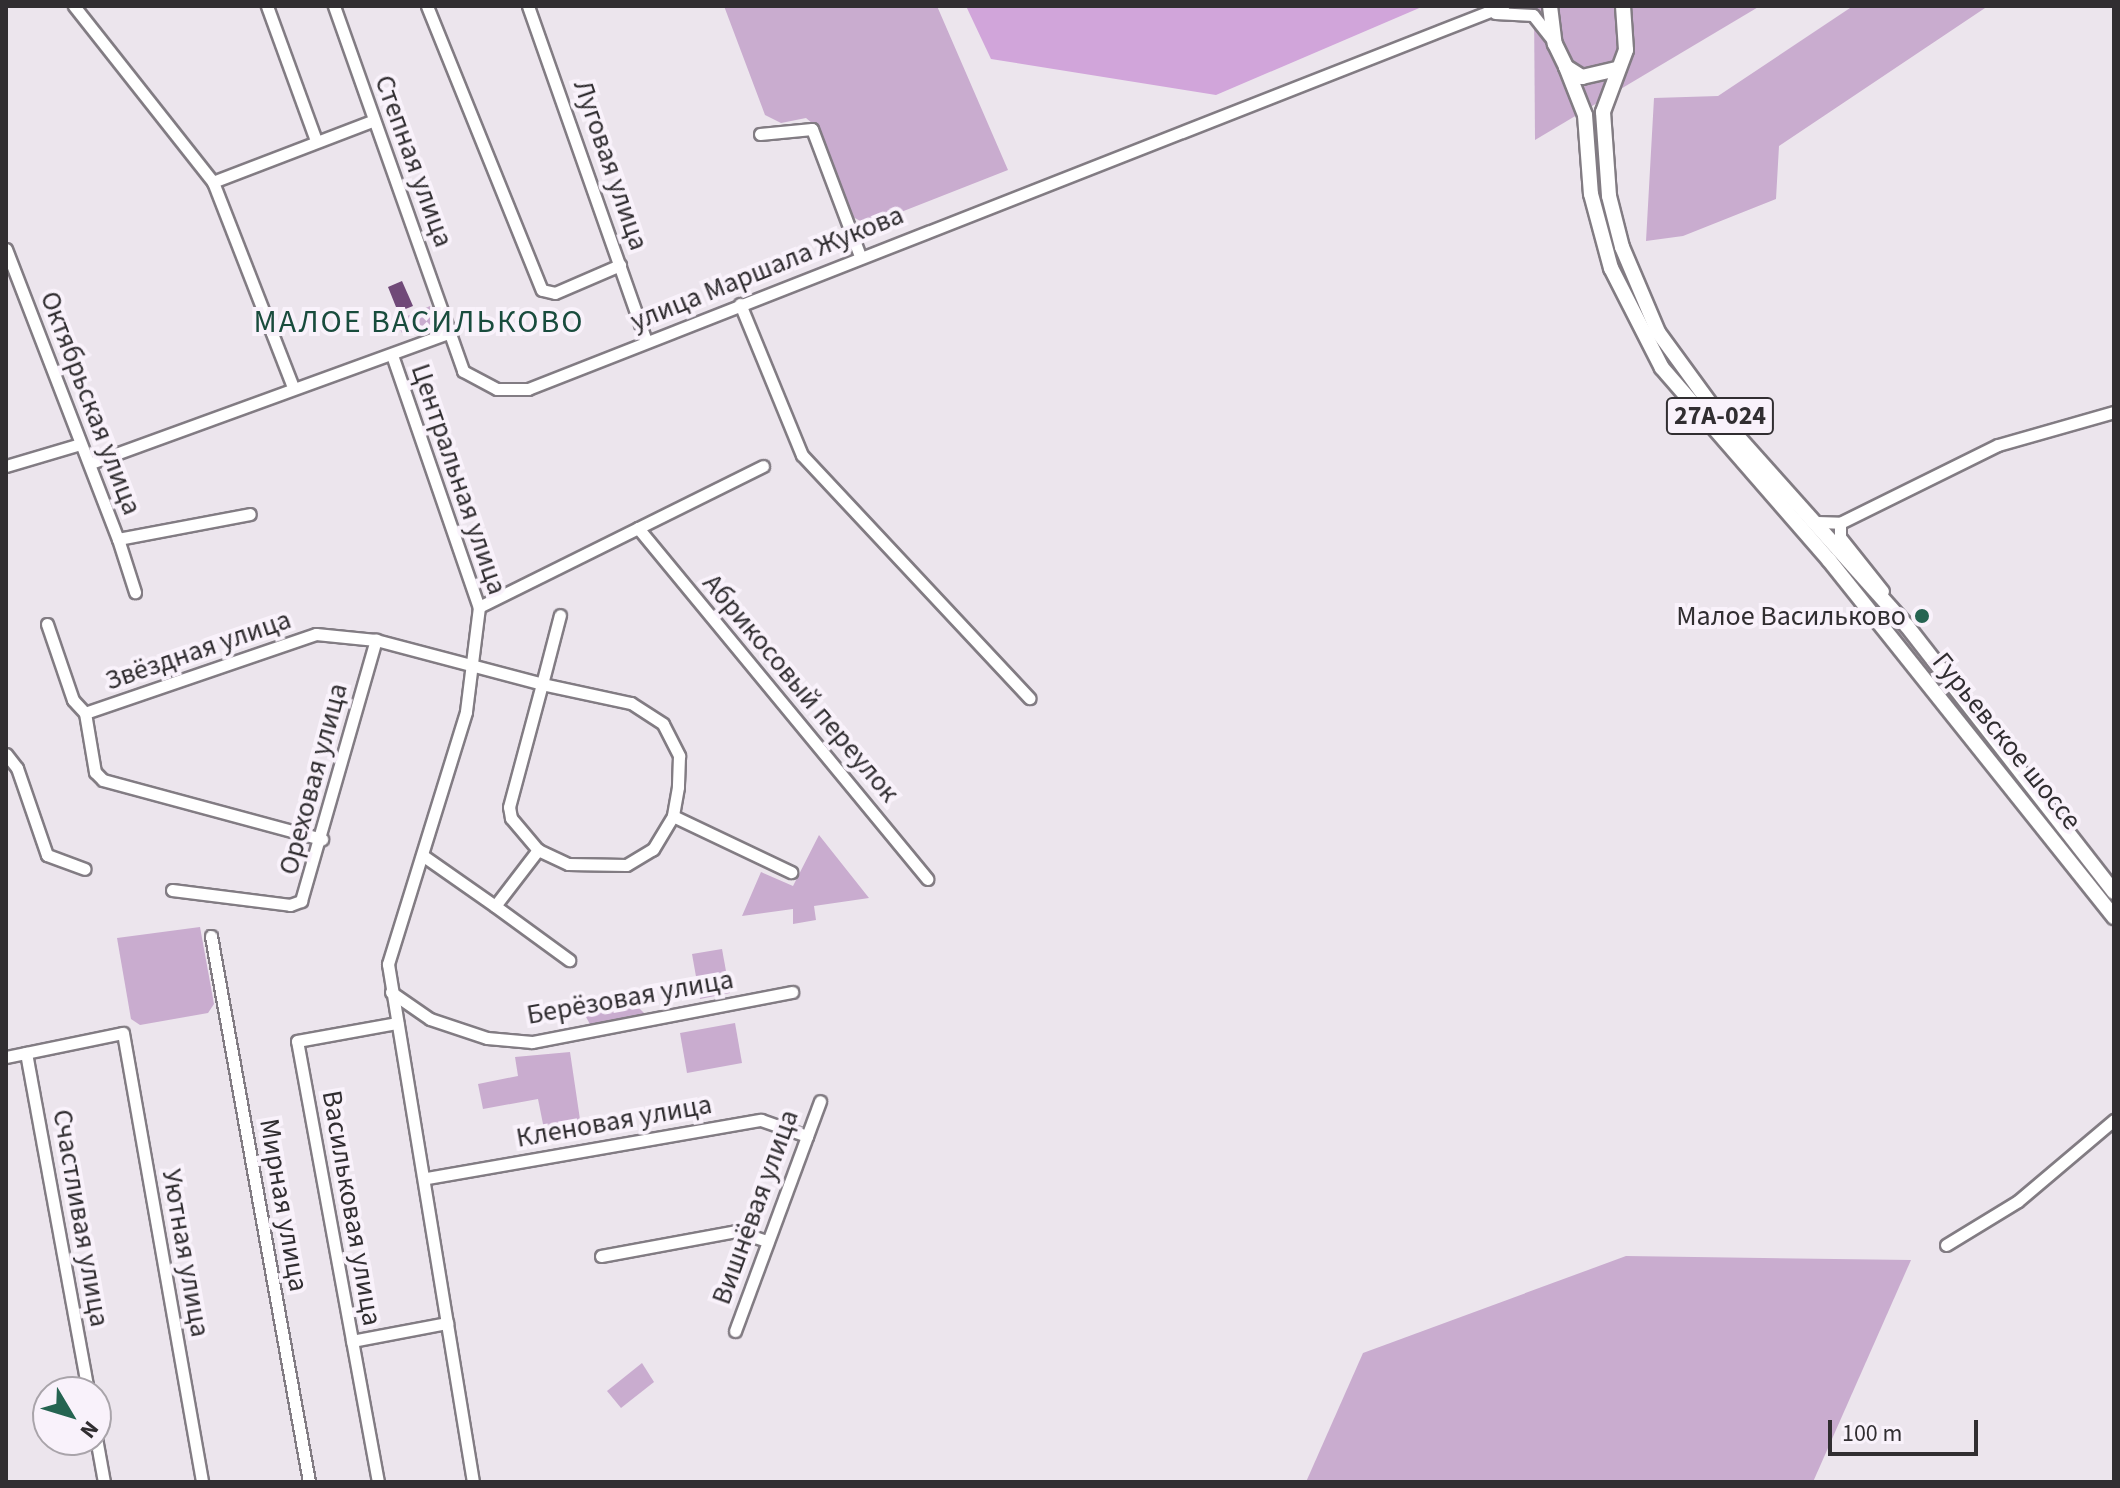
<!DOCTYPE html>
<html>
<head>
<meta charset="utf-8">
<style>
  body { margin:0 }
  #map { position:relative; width:2120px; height:1488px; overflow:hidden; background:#ece5ed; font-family:"Source Sans 3",sans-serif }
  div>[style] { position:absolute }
  .green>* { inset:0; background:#c9accf }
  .forest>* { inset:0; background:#d1a5da }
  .building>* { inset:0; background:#704978 }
  .roads { filter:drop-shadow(2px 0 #827c83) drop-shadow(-2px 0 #827c83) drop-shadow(0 2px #827c83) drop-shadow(0 -2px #827c83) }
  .minor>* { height:11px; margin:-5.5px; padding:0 5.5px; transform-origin:5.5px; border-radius:5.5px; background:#fff }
  .major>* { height:14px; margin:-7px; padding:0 7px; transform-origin:7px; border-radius:7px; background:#fff }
  .dots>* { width:22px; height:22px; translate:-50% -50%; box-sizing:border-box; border:4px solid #f9f2fb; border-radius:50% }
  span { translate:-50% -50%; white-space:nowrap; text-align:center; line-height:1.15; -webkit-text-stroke:8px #f9f2fb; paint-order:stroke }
  .shield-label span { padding:2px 6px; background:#f9f2fb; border:2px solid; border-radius:6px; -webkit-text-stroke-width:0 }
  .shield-label { font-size:26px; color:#312e31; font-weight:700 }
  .street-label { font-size:28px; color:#312e31 }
  .poi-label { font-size:28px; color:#312e31 }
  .right { translate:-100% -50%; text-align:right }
  .quarter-label { font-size:32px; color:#194c3d; letter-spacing:2px }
  .frame { position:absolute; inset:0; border:8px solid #312e31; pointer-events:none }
  .north { position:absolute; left:32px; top:1376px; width:80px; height:80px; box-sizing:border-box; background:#f9f2fb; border:2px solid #a9a4aa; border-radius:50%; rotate:128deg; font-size:22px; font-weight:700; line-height:32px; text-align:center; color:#312e31 }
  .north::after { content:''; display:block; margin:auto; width:28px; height:36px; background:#256451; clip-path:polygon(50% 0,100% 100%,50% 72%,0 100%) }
  .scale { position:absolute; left:1828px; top:1420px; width:150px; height:36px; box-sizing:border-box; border:4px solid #312e31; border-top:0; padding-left:10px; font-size:24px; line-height:28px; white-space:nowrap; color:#312e31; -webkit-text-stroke:6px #f9f2fb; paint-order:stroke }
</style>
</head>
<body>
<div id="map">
  <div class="green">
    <div style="clip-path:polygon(724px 6px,937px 6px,1008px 170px,868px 225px,851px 216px,819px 129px,806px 118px,781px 123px,765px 115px)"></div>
    <div style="clip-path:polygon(1534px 6px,1760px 6px,1535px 140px)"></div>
    <div style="clip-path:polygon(1853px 6px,1988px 6px,1779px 146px,1776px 199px,1683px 236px,1646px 241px,1654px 98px,1718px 96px)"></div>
    <div style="clip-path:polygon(430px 306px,436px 324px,402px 333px,396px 321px)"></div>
    <div style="clip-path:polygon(819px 835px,869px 898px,814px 906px,816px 920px,793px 924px,793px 909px,742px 916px,761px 872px,793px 886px)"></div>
    <div style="clip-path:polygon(200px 927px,214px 1004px,208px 1013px,140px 1025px,131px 1019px,117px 938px)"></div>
    <div style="clip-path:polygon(722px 949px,730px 993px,700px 999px,692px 954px)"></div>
    <div style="clip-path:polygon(623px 992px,647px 1016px,591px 1026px,586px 1017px)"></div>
    <div style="clip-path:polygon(735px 1023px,742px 1063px,687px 1073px,680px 1033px)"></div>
    <div style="clip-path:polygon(570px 1052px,582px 1133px,546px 1139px,538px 1099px,483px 1109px,478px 1084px,518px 1076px,515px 1057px)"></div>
    <div style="clip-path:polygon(1626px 1256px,1911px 1260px,1813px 1482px,1306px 1482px,1363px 1353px)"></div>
    <div style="clip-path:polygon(642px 1363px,654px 1382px,621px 1408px,607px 1391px)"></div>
  </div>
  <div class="forest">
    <div style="clip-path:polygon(966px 6px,1424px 6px,1216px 95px,991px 59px)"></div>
  </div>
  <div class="building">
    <div style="clip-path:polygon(402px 281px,413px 306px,398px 312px,388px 287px)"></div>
  </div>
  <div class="roads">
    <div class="minor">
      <div style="left:74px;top:6px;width:224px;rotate:51.7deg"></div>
      <div style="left:213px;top:182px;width:220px;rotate:68.7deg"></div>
      <div style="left:267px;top:6px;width:140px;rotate:70deg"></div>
      <div style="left:334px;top:6px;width:387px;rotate:70.5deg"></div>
      <div style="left:463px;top:371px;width:38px;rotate:28deg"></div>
      <div style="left:497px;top:389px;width:31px"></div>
      <div style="left:528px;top:389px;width:1048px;rotate:-21.45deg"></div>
      <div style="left:427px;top:6px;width:306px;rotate:68deg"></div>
      <div style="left:542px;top:290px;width:13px;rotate:13deg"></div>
      <div style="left:555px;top:293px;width:71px;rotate:-23.3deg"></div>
      <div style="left:528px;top:6px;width:355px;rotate:70.6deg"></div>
      <div style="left:1495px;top:13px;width:38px;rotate:3deg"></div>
      <div style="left:1533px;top:15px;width:31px;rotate:52deg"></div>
      <div style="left:760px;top:134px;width:52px;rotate:-5.5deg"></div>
      <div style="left:812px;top:129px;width:136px;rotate:69.3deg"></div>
      <div style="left:213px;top:182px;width:170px;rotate:-21deg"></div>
      <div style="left:6px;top:249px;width:311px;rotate:68.9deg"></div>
      <div style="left:118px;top:539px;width:134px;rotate:-10.7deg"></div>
      <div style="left:740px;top:304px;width:163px;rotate:67.7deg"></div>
      <div style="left:802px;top:455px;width:333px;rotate:46.9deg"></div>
      <div style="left:392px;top:355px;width:267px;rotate:71deg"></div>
      <div style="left:479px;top:607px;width:106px;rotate:97.1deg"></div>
      <div style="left:466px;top:712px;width:264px;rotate:107.2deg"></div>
      <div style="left:388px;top:964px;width:525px;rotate:80.68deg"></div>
      <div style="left:91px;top:463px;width:383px;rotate:-20deg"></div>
      <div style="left:6px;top:466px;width:74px;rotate:-16.5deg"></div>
      <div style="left:1817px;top:522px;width:23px;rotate:2deg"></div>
      <div style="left:1840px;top:523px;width:176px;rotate:-26.3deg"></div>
      <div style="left:1998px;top:445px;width:121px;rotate:-15.9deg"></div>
      <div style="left:1840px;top:523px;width:14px;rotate:90deg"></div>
      <div style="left:1840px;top:537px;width:69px;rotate:51.5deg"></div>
      <div style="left:638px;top:528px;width:455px;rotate:50.5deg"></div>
      <div style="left:118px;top:539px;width:56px;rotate:72.2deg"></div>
      <div style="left:479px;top:607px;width:317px;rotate:-26.4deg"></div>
      <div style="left:47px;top:624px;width:80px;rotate:71.1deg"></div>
      <div style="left:73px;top:700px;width:18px;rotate:47deg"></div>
      <div style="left:85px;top:713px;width:244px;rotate:-18.9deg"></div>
      <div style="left:316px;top:634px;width:60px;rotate:5.7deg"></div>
      <div style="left:85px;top:713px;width:60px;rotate:80.4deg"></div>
      <div style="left:95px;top:772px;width:11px;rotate:45deg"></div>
      <div style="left:103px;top:780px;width:227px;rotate:15.1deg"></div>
      <div style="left:6px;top:754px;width:18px;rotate:52deg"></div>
      <div style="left:17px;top:768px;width:92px;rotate:71deg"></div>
      <div style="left:47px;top:855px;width:40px;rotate:20.2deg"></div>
      <div style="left:673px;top:816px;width:131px;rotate:25.4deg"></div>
      <div style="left:425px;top:857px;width:85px;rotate:35deg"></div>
      <div style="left:495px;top:906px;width:71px;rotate:-52.5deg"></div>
      <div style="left:172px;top:890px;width:119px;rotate:7.2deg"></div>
      <div style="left:290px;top:905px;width:12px;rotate:-20deg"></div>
      <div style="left:301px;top:901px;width:272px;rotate:-74deg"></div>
      <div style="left:376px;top:640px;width:172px;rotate:14.8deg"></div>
      <div style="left:542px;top:684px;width:91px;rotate:12.1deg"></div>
      <div style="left:631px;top:703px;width:38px;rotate:33deg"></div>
      <div style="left:663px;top:724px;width:36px;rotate:63deg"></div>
      <div style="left:679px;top:756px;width:31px;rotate:92deg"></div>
      <div style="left:678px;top:787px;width:29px;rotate:100deg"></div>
      <div style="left:673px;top:816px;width:39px;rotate:121deg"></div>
      <div style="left:653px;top:849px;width:31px;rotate:149deg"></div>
      <div style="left:626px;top:865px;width:58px;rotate:-179deg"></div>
      <div style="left:568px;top:864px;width:33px;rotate:-155deg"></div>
      <div style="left:538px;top:850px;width:42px;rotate:-130.2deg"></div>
      <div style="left:511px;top:818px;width:11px;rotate:-100deg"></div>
      <div style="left:509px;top:807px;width:127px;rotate:-75deg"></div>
      <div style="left:542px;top:684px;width:71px;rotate:-75.4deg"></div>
      <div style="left:495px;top:906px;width:92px;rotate:36.1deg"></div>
      <div style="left:211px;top:936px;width:555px;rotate:79.82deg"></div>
      <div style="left:391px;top:992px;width:47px;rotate:34.7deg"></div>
      <div style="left:430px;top:1019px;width:60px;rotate:18.4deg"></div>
      <div style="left:487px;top:1038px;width:45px;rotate:5.1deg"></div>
      <div style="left:532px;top:1042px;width:265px;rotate:-10.9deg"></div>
      <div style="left:26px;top:1053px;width:345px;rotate:79.6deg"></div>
      <div style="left:6px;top:1057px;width:119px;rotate:-11.6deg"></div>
      <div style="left:123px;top:1033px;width:456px;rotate:80deg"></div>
      <div style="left:427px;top:1178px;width:339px;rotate:-9.9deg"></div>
      <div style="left:761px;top:1120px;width:49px;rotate:19.2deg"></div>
      <div style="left:1946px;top:1245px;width:84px;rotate:-31.4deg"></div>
      <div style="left:2018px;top:1201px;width:126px;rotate:-40.2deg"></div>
      <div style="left:601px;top:1256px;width:137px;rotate:-10.5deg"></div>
      <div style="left:736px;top:1231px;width:32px;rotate:18deg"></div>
      <div style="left:735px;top:1331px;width:245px;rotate:-69.7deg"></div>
      <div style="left:352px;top:1341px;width:97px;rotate:-10.7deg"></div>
      <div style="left:96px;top:1438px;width:45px;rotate:79.7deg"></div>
      <div style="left:378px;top:1482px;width:448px;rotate:-100.4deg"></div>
      <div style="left:297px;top:1041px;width:102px;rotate:-10.2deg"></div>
    </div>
    <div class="major">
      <div style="left:1550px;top:6px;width:38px;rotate:83deg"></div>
      <div style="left:1555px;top:44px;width:25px;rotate:64deg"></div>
      <div style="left:1566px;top:67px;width:19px;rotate:32deg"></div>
      <div style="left:1582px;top:77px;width:35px;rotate:-13deg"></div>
      <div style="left:1623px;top:6px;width:44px;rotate:86.1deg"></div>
      <div style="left:1626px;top:50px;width:66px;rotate:110.4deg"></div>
      <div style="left:1603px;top:112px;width:84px;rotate:85.9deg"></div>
      <div style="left:1609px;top:196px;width:53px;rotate:75.7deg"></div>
      <div style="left:1622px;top:247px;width:92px;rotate:67deg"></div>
      <div style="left:1658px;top:332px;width:105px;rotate:53.9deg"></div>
      <div style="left:1720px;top:417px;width:280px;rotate:48.2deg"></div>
      <div style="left:1907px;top:626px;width:337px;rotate:52.1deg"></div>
      <div style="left:1566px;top:67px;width:52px;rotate:68.4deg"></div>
      <div style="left:1585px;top:115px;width:79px;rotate:85.7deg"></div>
      <div style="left:1591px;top:194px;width:77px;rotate:74.9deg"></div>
      <div style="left:1611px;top:268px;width:112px;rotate:63deg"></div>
      <div style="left:1662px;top:368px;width:254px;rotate:49deg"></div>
      <div style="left:1829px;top:560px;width:457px;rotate:51.4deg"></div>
    </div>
  </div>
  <div class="dots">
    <div style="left:1922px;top:616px;background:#256451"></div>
  </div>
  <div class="shield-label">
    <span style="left:1720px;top:416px">27А-024</span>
  </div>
  <div class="street-label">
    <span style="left:414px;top:161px;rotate:70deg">Степная улица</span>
    <span style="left:611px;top:165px;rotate:71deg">Луговая улица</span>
    <span style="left:767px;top:268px;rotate:-22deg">улица Маршала Жукова</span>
    <span style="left:91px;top:403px;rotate:69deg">Октябрьская улица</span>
    <span style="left:459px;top:479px;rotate:71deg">Центральная улица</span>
    <span style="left:198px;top:650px;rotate:-19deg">Звёздная улица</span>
    <span style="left:801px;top:688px;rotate:50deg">Абрикосовый переулок</span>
    <span style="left:2007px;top:741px;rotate:51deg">Гурьевское шоссе</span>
    <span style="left:313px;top:779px;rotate:-75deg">Ореховая улица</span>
    <span style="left:630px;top:997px;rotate:-10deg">Берёзовая улица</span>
    <span style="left:614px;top:1121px;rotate:-10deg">Кленовая улица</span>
    <span style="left:284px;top:1205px;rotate:80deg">Мирная улица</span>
    <span style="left:755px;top:1207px;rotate:-70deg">Вишнёвая улица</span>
    <span style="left:352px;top:1208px;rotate:80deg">Васильковая улица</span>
    <span style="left:81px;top:1218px;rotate:80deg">Счастливая улица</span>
    <span style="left:186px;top:1253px;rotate:80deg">Уютная улица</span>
  </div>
  <div class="poi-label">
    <span class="right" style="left:1906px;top:616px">Малое Васильково</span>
  </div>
  <div class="quarter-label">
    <span style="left:419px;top:322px">МАЛОЕ ВАСИЛЬКОВО</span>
  </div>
  <div class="frame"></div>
  <div class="north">N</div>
  <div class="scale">100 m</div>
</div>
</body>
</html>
